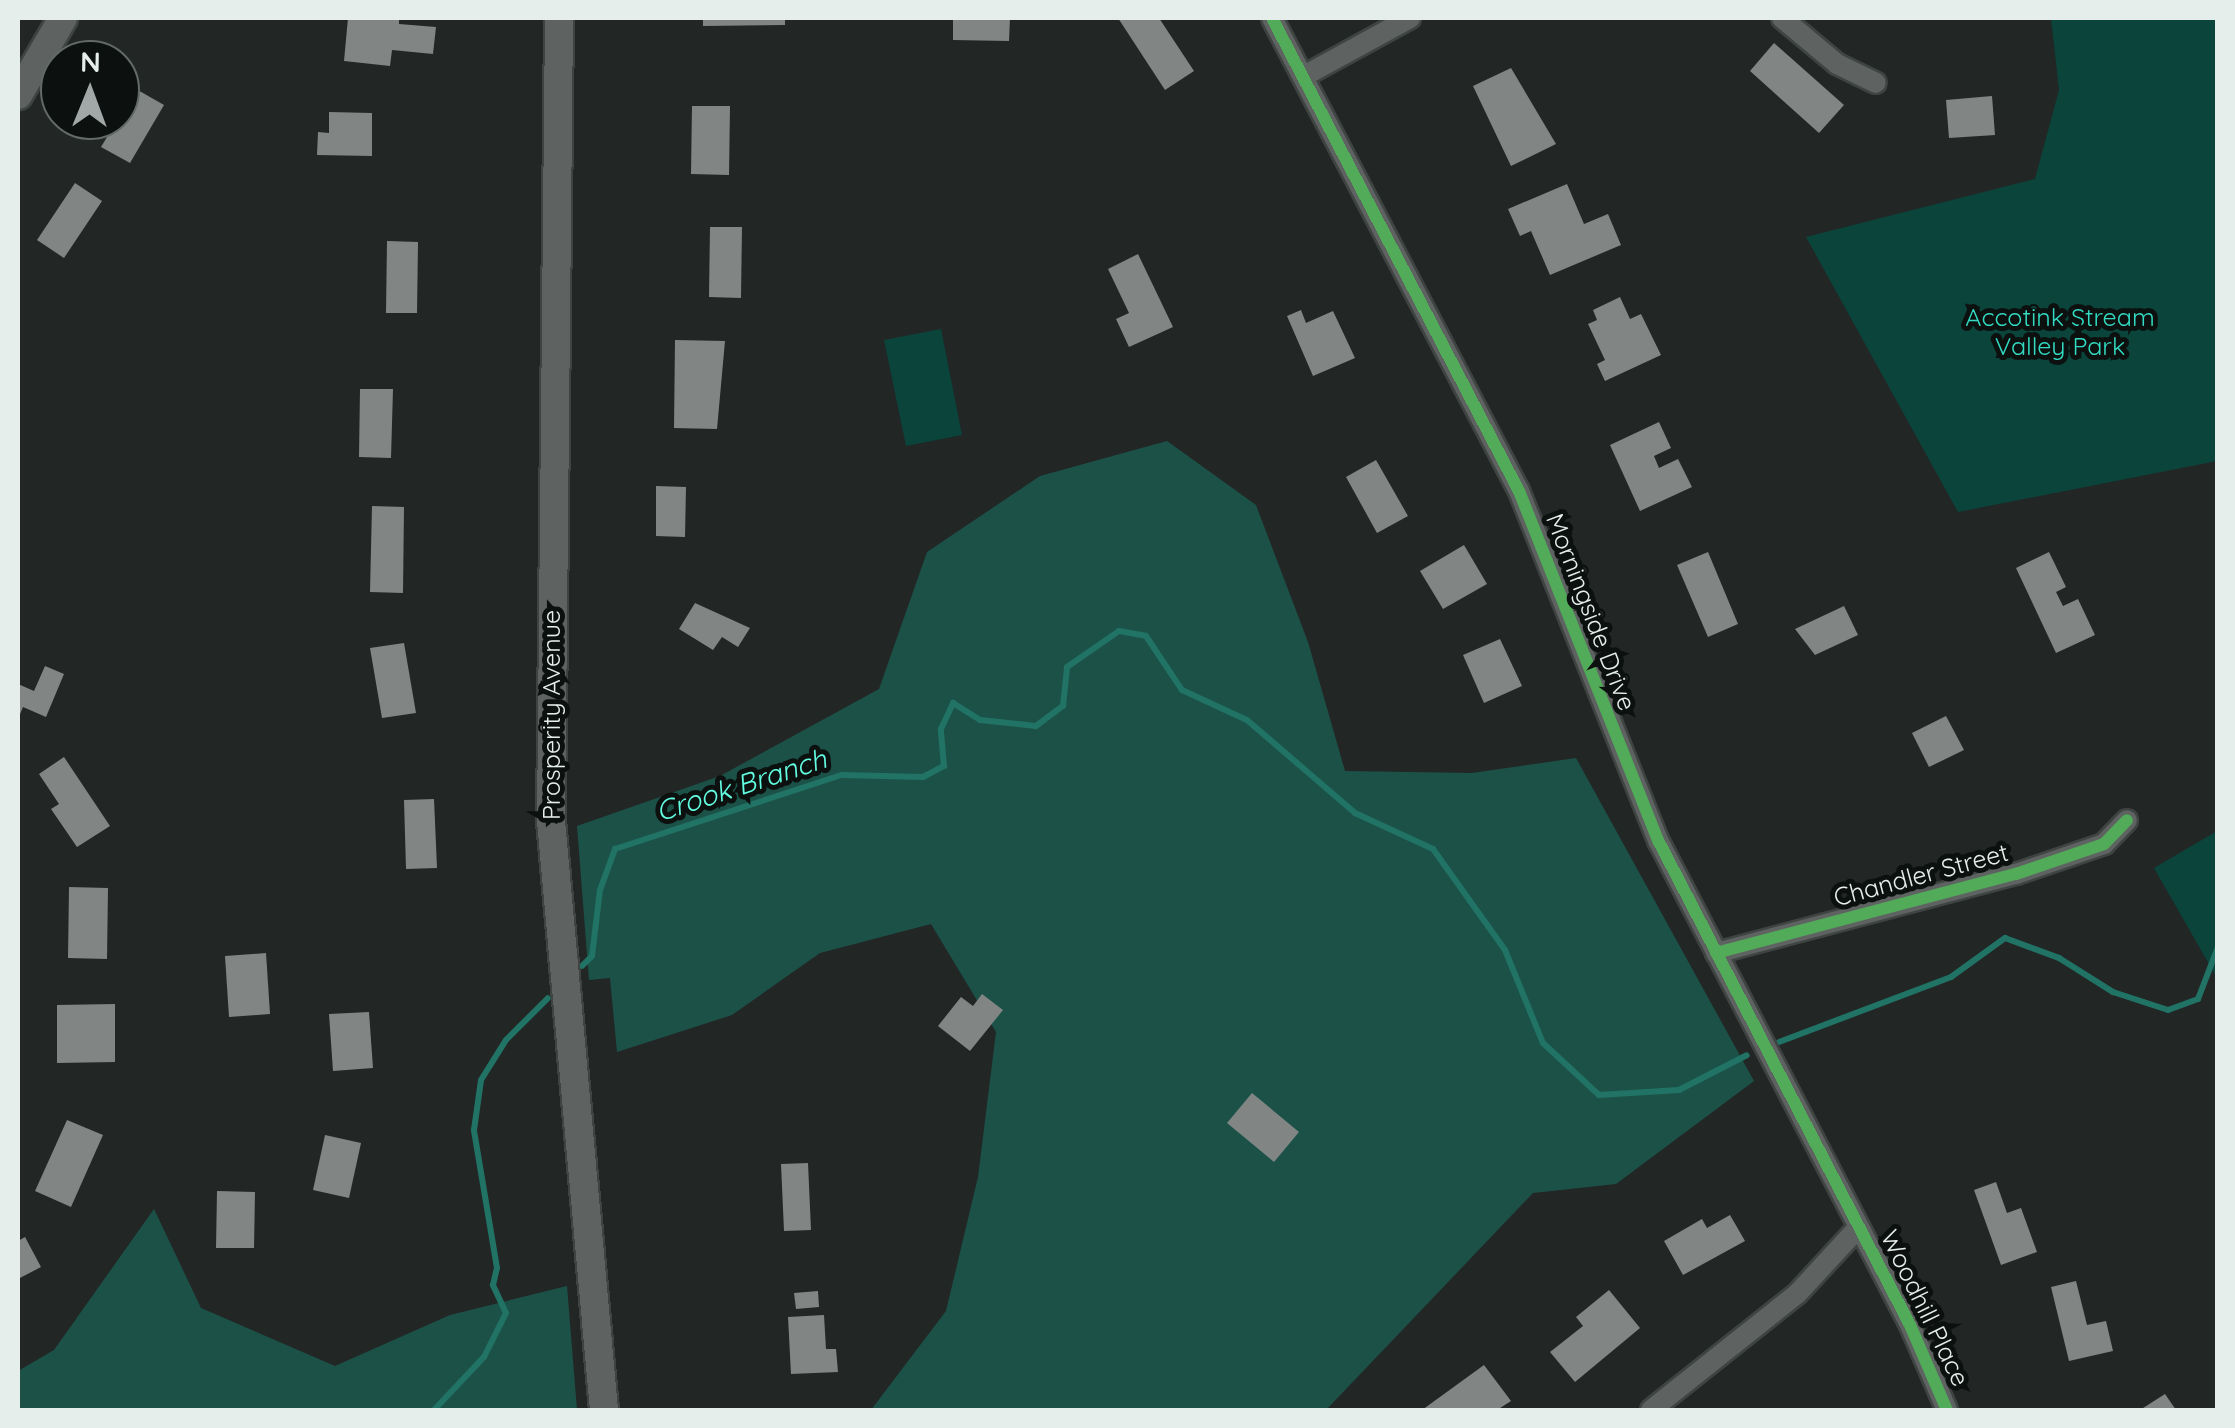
<!DOCTYPE html>
<html>
<head>
<meta charset="utf-8">
<style>
  body { margin:0 }
  #map { position:relative; width:2235px; height:1428px; overflow:hidden; background:#222726; font-family:Quicksand,sans-serif }
  div>[style] { position:absolute }
  .green>* { inset:0; background:#0a443b }
  .forest>* { inset:0; background:#1c5148 }
  .stream>* { height:6px; margin:-3px; padding:0 3px; transform-origin:3px; border-radius:3px; background:#207365 }
  .building>* { inset:0; background:#818685 }
  .roads { filter:drop-shadow(2px 0 #3f4443) drop-shadow(-2px 0 #3f4443) drop-shadow(0 2px #3f4443) drop-shadow(0 -2px #3f4443) }
  .street>* { height:20px; margin:-10px; padding:0 10px; transform-origin:10px; border-radius:10px; background:#5e6362 }
  .secondary>* { height:28px; margin:-14px; padding:0 14px; transform-origin:14px; border-radius:14px; background:#5e6362 }
  .cycleway>* { height:12px; margin:-6px; padding:0 6px; transform-origin:6px; border-radius:6px; background:#51ab58 }
  span { translate:-50% -50%; white-space:nowrap; text-align:center; line-height:1.15; -webkit-text-stroke:10px #0c1110; paint-order:stroke }
  .park-label { font-size:25px; color:#32dbc1 }
  .street-label { font-size:25px; color:#e6eeec }
  .water-label { font-size:28px; color:#63ffe3; font-style:italic }
  .frame { position:absolute; inset:0; border:20px solid #e6eeec; pointer-events:none }
  .north { position:absolute; left:40px; top:40px; width:100px; height:100px; box-sizing:border-box; background:#0c1110; border:2px solid #636968; border-radius:50%; rotate:1deg; font-size:28px; font-weight:700; line-height:40px; text-align:center; color:#e6eeec }
  .north::after { content:''; display:block; margin:auto; width:35px; height:45px; background:#a1a8a7; clip-path:polygon(50% 0,100% 100%,50% 72%,0 100%) }
</style>
</head>
<body>
<div id="map">
  <div class="green">
    <div style="clip-path:polygon(2051px 18px,2217px 18px,2217px 461px,1958px 512px,1806px 237px,2035px 179px,2059px 90px)"></div>
    <div style="clip-path:polygon(941px 329px,962px 435px,906px 446px,884px 340px)"></div>
    <div style="clip-path:polygon(2217px 831px,2217px 978px,2154px 868px)"></div>
  </div>
  <div class="forest">
    <div style="clip-path:polygon(1167px 441px,1256px 505px,1308px 642px,1345px 771px,1472px 773px,1576px 758px,1754px 1081px,1616px 1184px,1533px 1193px,1326px 1410px,871px 1410px,946px 1311px,978px 1177px,996px 1032px,931px 924px,820px 953px,732px 1015px,617px 1052px,610px 978px,589px 980px,577px 826px,720px 776px,879px 689px,927px 552px,1040px 476px)"></div>
    <div style="clip-path:polygon(154px 1209px,201px 1308px,335px 1366px,450px 1315px,567px 1286px,577px 1410px,18px 1410px,18px 1371px,54px 1350px)"></div>
  </div>
  <div class="stream">
    <div style="left:582px;top:966px;width:14px;rotate:-45deg"></div>
    <div style="left:592px;top:956px;width:66px;rotate:-83.1deg"></div>
    <div style="left:600px;top:890px;width:44px;rotate:-69.9deg"></div>
    <div style="left:615px;top:849px;width:239px;rotate:-18.1deg"></div>
    <div style="left:842px;top:775px;width:81px;rotate:1.4deg"></div>
    <div style="left:923px;top:777px;width:24px;rotate:-28deg"></div>
    <div style="left:944px;top:766px;width:37px;rotate:-95deg"></div>
    <div style="left:941px;top:729px;width:29px;rotate:-65deg"></div>
    <div style="left:953px;top:703px;width:32px;rotate:32deg"></div>
    <div style="left:980px;top:720px;width:56px;rotate:6.1deg"></div>
    <div style="left:1036px;top:726px;width:34px;rotate:-37deg"></div>
    <div style="left:1063px;top:706px;width:39px;rotate:-84deg"></div>
    <div style="left:1067px;top:667px;width:63px;rotate:-34.7deg"></div>
    <div style="left:1119px;top:631px;width:27px;rotate:10deg"></div>
    <div style="left:1146px;top:636px;width:65px;rotate:56.3deg"></div>
    <div style="left:1182px;top:690px;width:72px;rotate:24.8deg"></div>
    <div style="left:1247px;top:720px;width:143px;rotate:40.7deg"></div>
    <div style="left:1355px;top:813px;width:86px;rotate:24.8deg"></div>
    <div style="left:1433px;top:849px;width:124px;rotate:54.5deg"></div>
    <div style="left:1505px;top:950px;width:100px;rotate:67.8deg"></div>
    <div style="left:1543px;top:1043px;width:76px;rotate:42.9deg"></div>
    <div style="left:1599px;top:1095px;width:80px;rotate:-3.6deg"></div>
    <div style="left:1679px;top:1090px;width:76px;rotate:-27.2deg"></div>
    <div style="left:1779px;top:1042px;width:184px;rotate:-20.7deg"></div>
    <div style="left:1951px;top:977px;width:67px;rotate:-35.8deg"></div>
    <div style="left:2005px;top:938px;width:58px;rotate:20.3deg"></div>
    <div style="left:2059px;top:958px;width:64px;rotate:32.2deg"></div>
    <div style="left:2113px;top:992px;width:58px;rotate:18.1deg"></div>
    <div style="left:2168px;top:1010px;width:32px;rotate:-20deg"></div>
    <div style="left:2198px;top:999px;width:56px;rotate:-69deg"></div>
    <div style="left:434px;top:1410px;width:73px;rotate:-46.7deg"></div>
    <div style="left:484px;top:1357px;width:49px;rotate:-63.4deg"></div>
    <div style="left:506px;top:1313px;width:31px;rotate:-115deg"></div>
    <div style="left:493px;top:1285px;width:17px;rotate:-77deg"></div>
    <div style="left:497px;top:1268px;width:140px;rotate:-99.5deg"></div>
    <div style="left:474px;top:1130px;width:50px;rotate:-82deg"></div>
    <div style="left:481px;top:1080px;width:47px;rotate:-58deg"></div>
    <div style="left:506px;top:1040px;width:59px;rotate:-45deg"></div>
  </div>
  <div class="building">
    <div style="clip-path:polygon(348px 18px,399px 18px,399px 24px,436px 27px,433px 54px,392px 50px,390px 66px,344px 61px)"></div>
    <div style="clip-path:polygon(703px 18px,785px 18px,785px 25px,703px 26px)"></div>
    <div style="clip-path:polygon(953px 18px,1010px 18px,1009px 41px,953px 40px)"></div>
    <div style="clip-path:polygon(1118px 18px,1159px 18px,1194px 71px,1165px 90px)"></div>
    <div style="clip-path:polygon(1774px 43px,1844px 105px,1819px 133px,1750px 71px)"></div>
    <div style="clip-path:polygon(1511px 68px,1556px 144px,1511px 166px,1473px 86px)"></div>
    <div style="clip-path:polygon(136px 89px,164px 105px,130px 163px,101px 147px)"></div>
    <div style="clip-path:polygon(1992px 96px,1995px 135px,1949px 138px,1946px 100px)"></div>
    <div style="clip-path:polygon(692px 106px,730px 106px,729px 175px,691px 174px)"></div>
    <div style="clip-path:polygon(329px 112px,372px 113px,372px 156px,317px 155px,318px 132px,329px 133px)"></div>
    <div style="clip-path:polygon(75px 183px,102px 201px,64px 258px,37px 240px)"></div>
    <div style="clip-path:polygon(1567px 184px,1584px 224px,1608px 214px,1621px 245px,1550px 275px,1531px 231px,1520px 236px,1508px 209px)"></div>
    <div style="clip-path:polygon(710px 227px,742px 227px,741px 298px,709px 297px)"></div>
    <div style="clip-path:polygon(387px 241px,418px 242px,417px 313px,386px 313px)"></div>
    <div style="clip-path:polygon(1138px 254px,1173px 327px,1129px 347px,1116px 319px,1129px 313px,1108px 269px)"></div>
    <div style="clip-path:polygon(1620px 297px,1630px 319px,1641px 314px,1661px 355px,1605px 381px,1597px 364px,1605px 360px,1588px 324px,1597px 320px,1593px 310px)"></div>
    <div style="clip-path:polygon(1301px 310px,1306px 323px,1333px 311px,1355px 358px,1313px 376px,1287px 316px)"></div>
    <div style="clip-path:polygon(675px 340px,725px 341px,717px 429px,674px 428px)"></div>
    <div style="clip-path:polygon(360px 389px,393px 389px,391px 458px,359px 457px)"></div>
    <div style="clip-path:polygon(1659px 422px,1671px 448px,1654px 456px,1659px 468px,1678px 459px,1692px 487px,1640px 511px,1610px 445px)"></div>
    <div style="clip-path:polygon(1376px 460px,1408px 516px,1377px 533px,1346px 477px)"></div>
    <div style="clip-path:polygon(656px 486px,686px 487px,685px 537px,656px 536px)"></div>
    <div style="clip-path:polygon(372px 506px,404px 507px,403px 593px,370px 592px)"></div>
    <div style="clip-path:polygon(1464px 545px,1487px 584px,1443px 609px,1420px 571px)"></div>
    <div style="clip-path:polygon(1708px 552px,1738px 624px,1708px 637px,1677px 565px)"></div>
    <div style="clip-path:polygon(2049px 552px,2066px 587px,2056px 592px,2063px 606px,2078px 599px,2095px 635px,2056px 653px,2016px 568px)"></div>
    <div style="clip-path:polygon(695px 603px,750px 628px,738px 647px,722px 637px,713px 650px,679px 629px)"></div>
    <div style="clip-path:polygon(1844px 606px,1858px 635px,1815px 655px,1795px 629px)"></div>
    <div style="clip-path:polygon(1500px 639px,1522px 686px,1484px 703px,1463px 655px)"></div>
    <div style="clip-path:polygon(404px 643px,416px 713px,382px 718px,370px 648px)"></div>
    <div style="clip-path:polygon(45px 666px,64px 674px,46px 717px,23px 707px,18px 719px,18px 684px,34px 691px)"></div>
    <div style="clip-path:polygon(1946px 716px,1964px 750px,1929px 767px,1912px 733px)"></div>
    <div style="clip-path:polygon(64px 757px,110px 826px,77px 847px,51px 809px,59px 804px,39px 774px)"></div>
    <div style="clip-path:polygon(434px 799px,437px 868px,406px 869px,404px 800px)"></div>
    <div style="clip-path:polygon(69px 887px,108px 888px,107px 959px,68px 958px)"></div>
    <div style="clip-path:polygon(266px 953px,270px 1014px,229px 1017px,225px 956px)"></div>
    <div style="clip-path:polygon(982px 994px,1003px 1010px,970px 1051px,938px 1026px,961px 997px,973px 1006px)"></div>
    <div style="clip-path:polygon(115px 1004px,115px 1062px,57px 1063px,57px 1005px)"></div>
    <div style="clip-path:polygon(369px 1012px,373px 1068px,333px 1071px,329px 1014px)"></div>
    <div style="clip-path:polygon(1252px 1093px,1299px 1132px,1274px 1162px,1227px 1123px)"></div>
    <div style="clip-path:polygon(67px 1120px,103px 1135px,71px 1207px,35px 1191px)"></div>
    <div style="clip-path:polygon(325px 1135px,361px 1143px,349px 1198px,313px 1190px)"></div>
    <div style="clip-path:polygon(808px 1163px,811px 1230px,784px 1231px,781px 1164px)"></div>
    <div style="clip-path:polygon(1996px 1182px,2007px 1213px,2021px 1208px,2037px 1252px,2001px 1265px,1974px 1190px)"></div>
    <div style="clip-path:polygon(217px 1191px,255px 1192px,254px 1248px,216px 1248px)"></div>
    <div style="clip-path:polygon(1730px 1215px,1745px 1241px,1683px 1275px,1664px 1241px,1702px 1219px,1707px 1228px)"></div>
    <div style="clip-path:polygon(25px 1237px,41px 1267px,18px 1279px,18px 1241px)"></div>
    <div style="clip-path:polygon(2076px 1281px,2087px 1325px,2106px 1321px,2113px 1351px,2069px 1361px,2051px 1287px)"></div>
    <div style="clip-path:polygon(1609px 1290px,1640px 1328px,1575px 1382px,1550px 1352px,1583px 1326px,1576px 1317px)"></div>
    <div style="clip-path:polygon(818px 1291px,819px 1307px,796px 1309px,794px 1293px)"></div>
    <div style="clip-path:polygon(824px 1315px,826px 1349px,836px 1349px,838px 1372px,791px 1374px,788px 1317px)"></div>
    <div style="clip-path:polygon(1484px 1365px,1511px 1401px,1497px 1410px,1422px 1410px)"></div>
    <div style="clip-path:polygon(2165px 1394px,2176px 1410px,2140px 1410px)"></div>
  </div>
  <div class="roads">
    <div class="street">
      <div style="left:1272px;top:18px;width:534px;rotate:62.43deg"></div>
      <div style="left:1519px;top:491px;width:378px;rotate:68.3deg"></div>
      <div style="left:1659px;top:842px;width:544px;rotate:62.54deg"></div>
      <div style="left:1910px;top:1325px;width:93px;rotate:66.5deg"></div>
      <div style="left:1782px;top:18px;width:72px;rotate:39.9deg"></div>
      <div style="left:1837px;top:64px;width:43px;rotate:26deg"></div>
      <div style="left:1304px;top:76px;width:121px;rotate:-28.7deg"></div>
      <div style="left:1716px;top:953px;width:310px;rotate:-14.8deg"></div>
      <div style="left:2016px;top:874px;width:93px;rotate:-18.8deg"></div>
      <div style="left:2104px;top:844px;width:33px;rotate:-46deg"></div>
      <div style="left:1651px;top:1410px;width:186px;rotate:-38.5deg"></div>
      <div style="left:1797px;top:1294px;width:90px;rotate:-47.3deg"></div>
    </div>
    <div class="secondary">
      <div style="left:559px;top:18px;width:803px;rotate:90.57deg"></div>
      <div style="left:551px;top:821px;width:591px;rotate:84.86deg"></div>
      <div style="left:18px;top:95px;width:89px;rotate:-59.7deg"></div>
    </div>
  </div>
  <div class="cycleway">
    <div style="left:1272px;top:18px;width:534px;rotate:62.43deg"></div>
    <div style="left:1519px;top:491px;width:378px;rotate:68.3deg"></div>
    <div style="left:1659px;top:842px;width:544px;rotate:62.54deg"></div>
    <div style="left:1910px;top:1325px;width:93px;rotate:66.5deg"></div>
    <div style="left:1716px;top:953px;width:310px;rotate:-14.8deg"></div>
    <div style="left:2016px;top:874px;width:93px;rotate:-18.8deg"></div>
    <div style="left:2104px;top:844px;width:33px;rotate:-46deg"></div>
  </div>
  <div class="park-label">
    <span style="left:2060px;top:332px">Accotink Stream<br>Valley Park</span>
  </div>
  <div class="street-label">
    <span style="left:1591px;top:612px;rotate:69deg">Morningside Drive</span>
    <span style="left:551px;top:715px;rotate:-90deg">Prosperity Avenue</span>
    <span style="left:1921px;top:875px;rotate:-15deg">Chandler Street</span>
    <span style="left:1925px;top:1308px;rotate:64deg">Woodhill Place</span>
  </div>
  <div class="water-label">
    <span style="left:741px;top:785px;rotate:-18deg">Crook Branch</span>
  </div>
  <div class="frame"></div>
  <div class="north">N</div>
</div>
</body>
</html>
